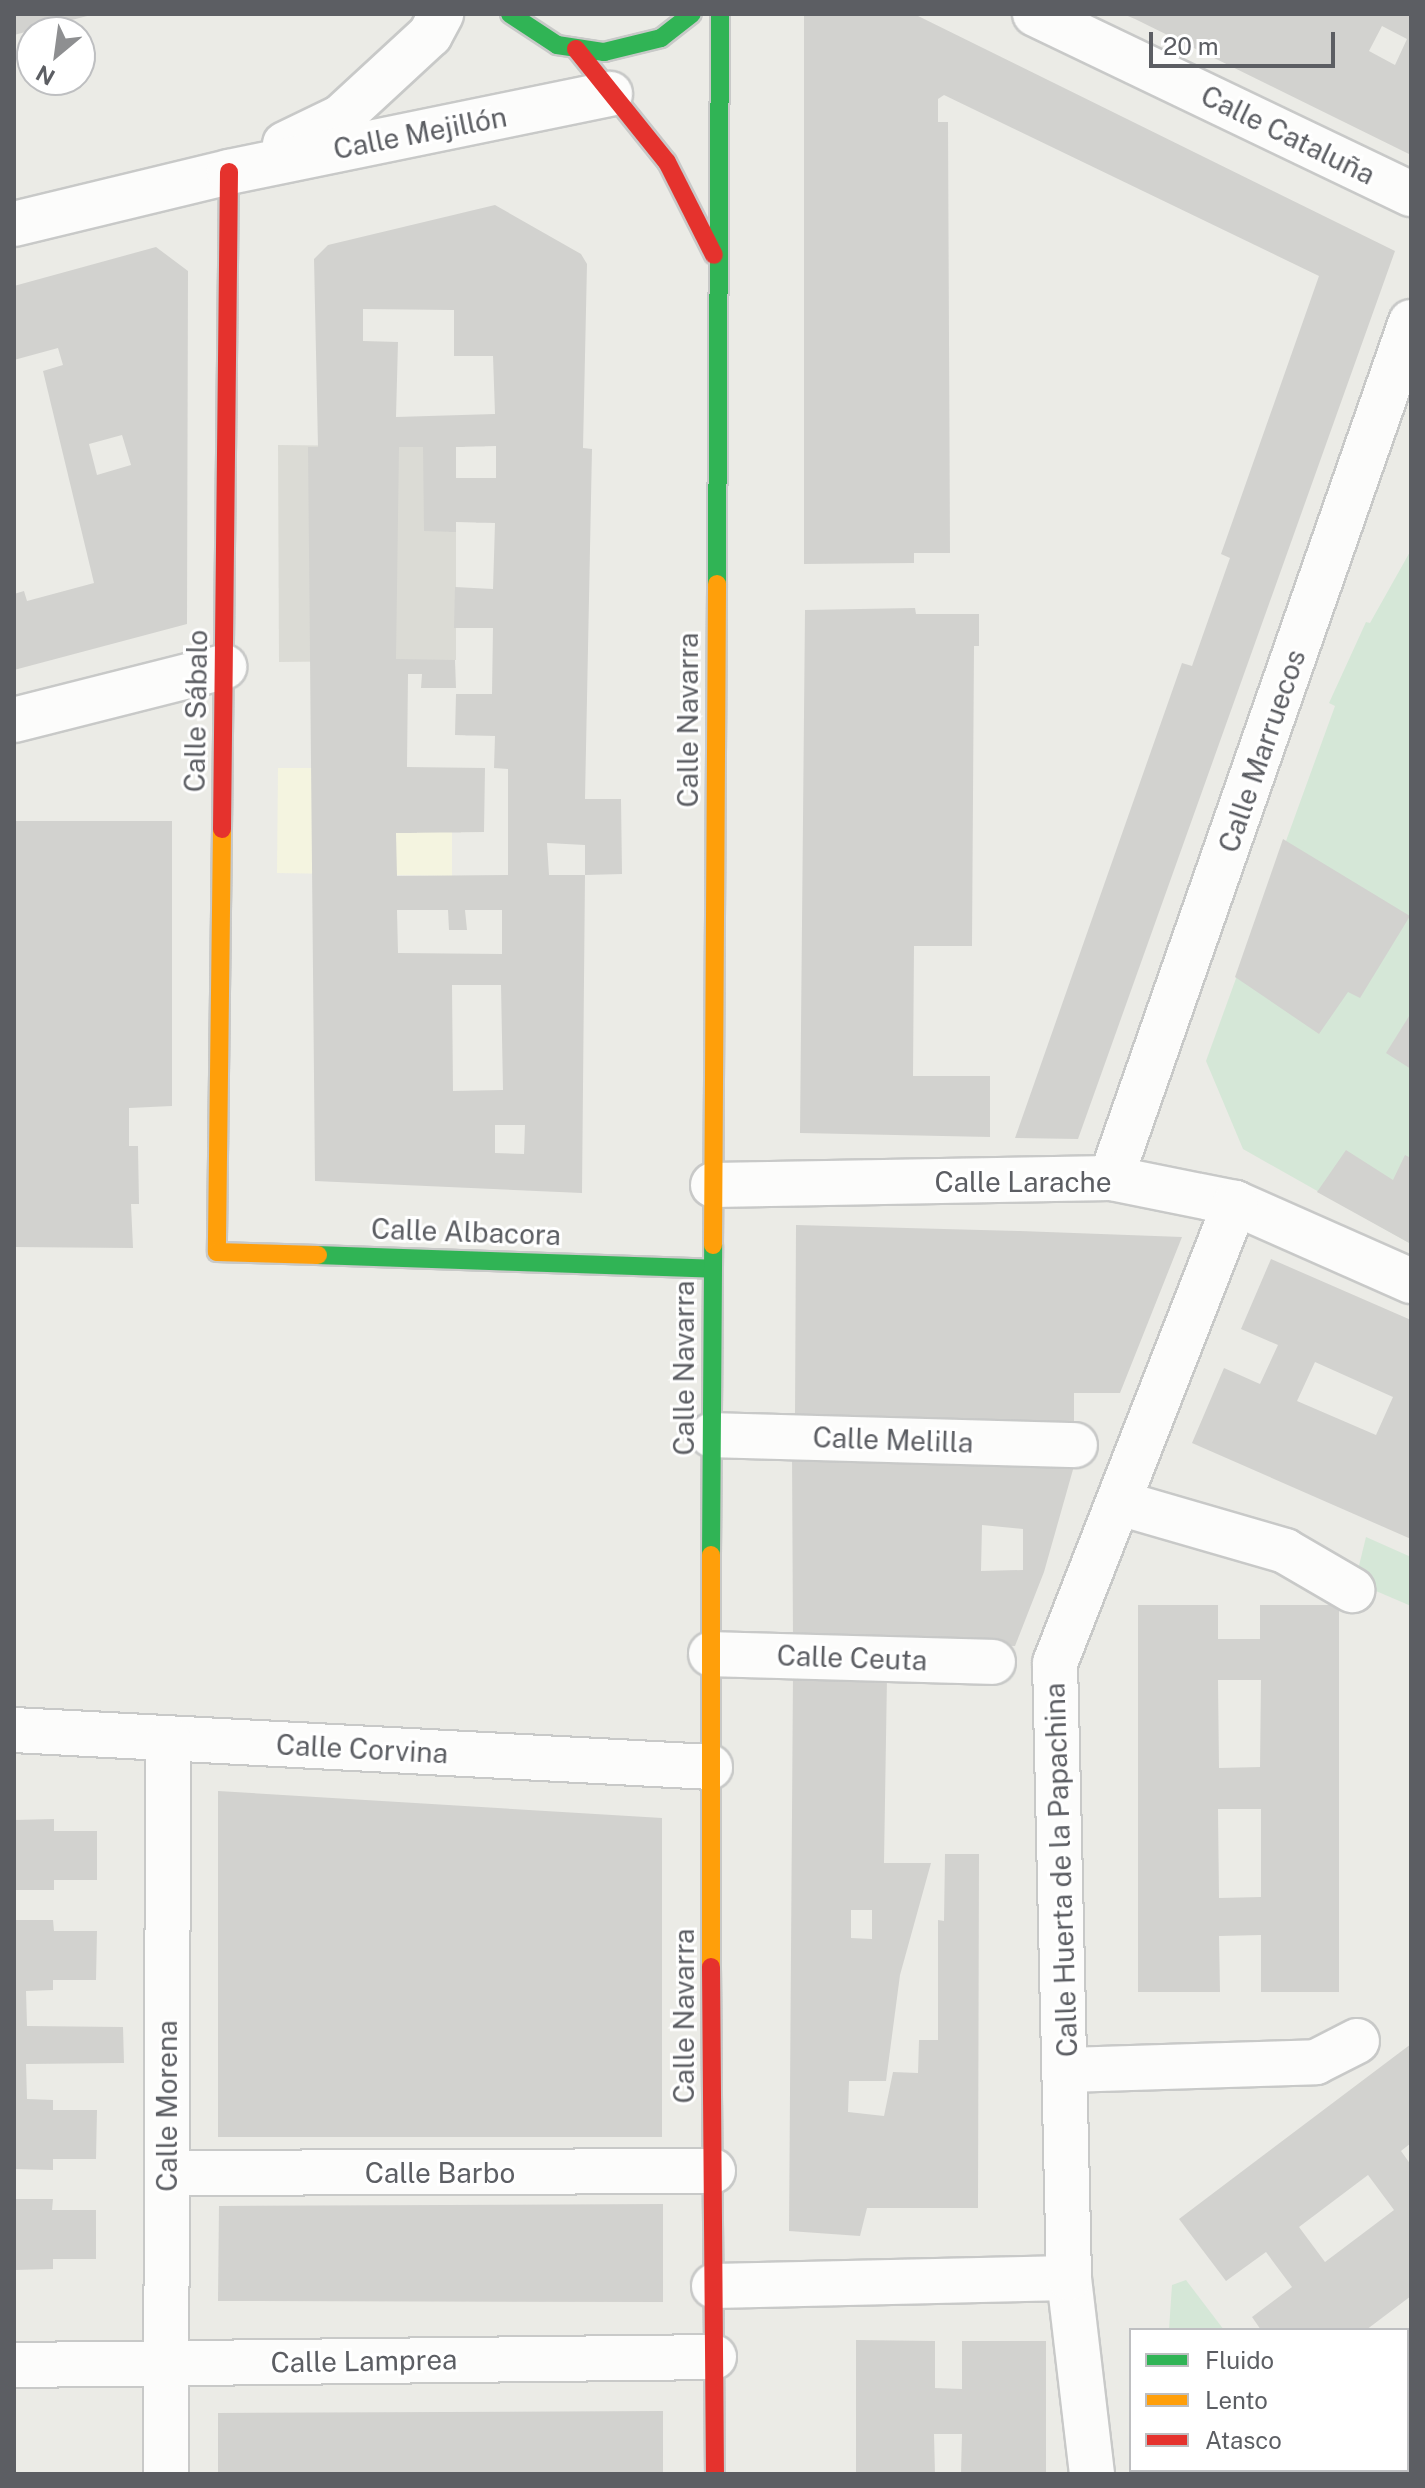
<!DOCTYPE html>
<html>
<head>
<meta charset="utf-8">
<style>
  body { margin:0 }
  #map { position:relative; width:1425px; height:2488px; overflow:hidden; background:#ebebe6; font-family:"Public Sans",sans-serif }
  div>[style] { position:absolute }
  .commercial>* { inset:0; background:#f4f4e0 }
  .education>* { inset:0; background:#dbdbd5 }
  .green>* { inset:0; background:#d5e7d7 }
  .building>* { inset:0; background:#d2d2cf }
  .roads { filter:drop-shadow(2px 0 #c8c9c8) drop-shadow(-2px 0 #c8c9c8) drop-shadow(0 2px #c8c9c8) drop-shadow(0 -2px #c8c9c8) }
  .street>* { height:44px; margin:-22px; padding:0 22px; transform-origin:22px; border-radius:22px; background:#fcfcfb }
  .fast>* { height:18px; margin:-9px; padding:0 9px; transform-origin:9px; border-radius:9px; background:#30b455 }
  .slow>* { height:18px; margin:-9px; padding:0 9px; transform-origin:9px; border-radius:9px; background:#ff9f0a }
  .jam>* { height:18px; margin:-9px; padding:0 9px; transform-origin:9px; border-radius:9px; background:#e5322d }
  span { translate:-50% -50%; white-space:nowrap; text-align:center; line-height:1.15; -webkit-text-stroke:6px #fff; paint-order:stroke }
  .street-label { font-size:28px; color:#5c5e63 }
  .frame { position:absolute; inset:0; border:16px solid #5c5e63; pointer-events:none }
  .legend { position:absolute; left:1129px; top:2328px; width:280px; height:144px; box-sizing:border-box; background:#fff; border:2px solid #bebfc1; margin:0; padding:10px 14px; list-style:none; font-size:24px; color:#5c5e63 }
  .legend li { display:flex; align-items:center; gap:16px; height:40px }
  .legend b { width:40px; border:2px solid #bebfc1 }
  .north { position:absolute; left:16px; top:16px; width:80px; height:80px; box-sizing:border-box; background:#fff; border:2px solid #bebfc1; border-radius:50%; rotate:209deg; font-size:22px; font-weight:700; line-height:32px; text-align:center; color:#5c5e63 }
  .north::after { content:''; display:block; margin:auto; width:28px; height:36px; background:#8e8f91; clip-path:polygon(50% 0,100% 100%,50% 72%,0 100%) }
  .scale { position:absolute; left:1149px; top:32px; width:186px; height:36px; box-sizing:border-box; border:4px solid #5c5e63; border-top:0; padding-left:10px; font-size:24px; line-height:28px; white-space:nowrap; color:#5c5e63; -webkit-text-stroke:6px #fff; paint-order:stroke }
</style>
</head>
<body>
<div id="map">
  <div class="commercial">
    <div style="clip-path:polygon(278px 768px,452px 768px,452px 876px,277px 873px)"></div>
  </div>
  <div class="education">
    <div style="clip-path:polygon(278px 445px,456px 447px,456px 660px,279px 662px)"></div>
  </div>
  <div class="green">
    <div style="clip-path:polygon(1411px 550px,1411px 1244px,1243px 1149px,1206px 1061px,1335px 706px,1329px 703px,1366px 622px,1370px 623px)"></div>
    <div style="clip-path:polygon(1366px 1537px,1411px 1557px,1411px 1606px,1355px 1582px)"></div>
    <div style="clip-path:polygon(1186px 2280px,1224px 2330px,1169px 2330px,1172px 2285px)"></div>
  </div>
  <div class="building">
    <div style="clip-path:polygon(14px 14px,91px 14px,91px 15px,14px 35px)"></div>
    <div style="clip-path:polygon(804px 14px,914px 14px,1395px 251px,1078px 1139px,1015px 1138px,1182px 663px,1192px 666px,1230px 558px,1221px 554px,1319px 276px,944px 95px,938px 99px,938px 122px,948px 122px,950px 553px,914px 553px,914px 563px,804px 564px)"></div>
    <div style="clip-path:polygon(evenodd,1123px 14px,1411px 14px,1411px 155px,1135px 19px,1123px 14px,1382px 26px,1407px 39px,1395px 65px,1369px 51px,1382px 26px)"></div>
    <div style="clip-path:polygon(evenodd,495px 205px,581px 254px,587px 264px,583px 448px,592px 449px,585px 799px,621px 799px,622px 874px,585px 875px,582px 1193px,315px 1181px,308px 447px,318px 447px,314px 259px,328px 245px,495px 205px,363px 309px,454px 310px,454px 356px,493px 356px,495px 414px,396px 417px,398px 342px,363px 341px,363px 309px,495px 205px,496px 446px,496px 478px,456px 478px,456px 447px,496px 446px,495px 205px,399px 447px,423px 447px,424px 531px,456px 532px,456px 522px,495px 523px,493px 589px,455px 587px,454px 628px,493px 628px,492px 694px,456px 694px,455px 735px,495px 736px,494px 768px,508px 769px,508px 875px,397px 876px,396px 833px,484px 832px,485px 768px,407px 767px,408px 674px,422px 674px,421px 688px,456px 688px,455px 660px,396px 659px,399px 447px,495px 205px,547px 843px,585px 845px,585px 875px,549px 875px,547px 843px,495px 205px,397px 910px,448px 910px,449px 930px,467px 930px,465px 910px,502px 910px,502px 954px,398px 953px,397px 910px,495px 205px,452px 985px,501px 985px,503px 1090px,453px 1091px,452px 985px,495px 205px,495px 1125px,525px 1125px,524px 1154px,495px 1153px,495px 1125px)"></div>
    <div style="clip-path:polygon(evenodd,156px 247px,188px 271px,187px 624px,14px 670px,14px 594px,24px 591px,27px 601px,94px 583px,43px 371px,63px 365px,58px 348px,14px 360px,14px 286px,156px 247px,122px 435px,131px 465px,97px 475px,89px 444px,122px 435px)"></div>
    <div style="clip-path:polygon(915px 608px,916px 614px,979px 614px,979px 646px,974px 646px,972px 946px,914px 946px,913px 1076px,990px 1076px,990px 1137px,800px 1133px,805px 610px)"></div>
    <div style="clip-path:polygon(14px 821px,172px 821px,172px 1106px,129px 1108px,129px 1146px,138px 1146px,139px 1204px,131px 1204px,133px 1248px,14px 1247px)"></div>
    <div style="clip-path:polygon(1283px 839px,1410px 916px,1360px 998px,1348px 992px,1319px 1034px,1235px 977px)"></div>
    <div style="clip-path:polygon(1411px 1013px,1411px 1069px,1386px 1053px)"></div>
    <div style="clip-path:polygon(1346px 1150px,1393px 1180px,1405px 1155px,1411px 1158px,1411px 1244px,1317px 1192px)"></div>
    <div style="clip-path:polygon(796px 1225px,1020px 1231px,1182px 1237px,1120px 1393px,1074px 1393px,1074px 1422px,795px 1416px)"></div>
    <div style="clip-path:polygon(evenodd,1271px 1259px,1411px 1320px,1411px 1539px,1192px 1443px,1224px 1368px,1260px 1384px,1278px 1345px,1241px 1329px,1271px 1259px,1315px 1362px,1393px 1397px,1376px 1435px,1297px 1401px,1315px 1362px)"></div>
    <div style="clip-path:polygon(evenodd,792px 1453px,1076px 1459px,1044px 1572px,1015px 1646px,793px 1640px,792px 1453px,982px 1525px,1023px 1529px,1023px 1570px,981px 1571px,982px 1525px)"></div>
    <div style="clip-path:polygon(evenodd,1138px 1605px,1218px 1605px,1218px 1639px,1260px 1639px,1260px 1605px,1339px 1605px,1339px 1992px,1261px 1992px,1261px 1935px,1219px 1936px,1220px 1992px,1138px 1992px,1138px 1605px,1218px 1680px,1261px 1680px,1260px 1767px,1219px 1768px,1218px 1680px,1138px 1605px,1218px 1809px,1261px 1809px,1261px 1897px,1219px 1898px,1218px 1809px)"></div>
    <div style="clip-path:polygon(evenodd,793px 1674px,887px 1677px,884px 1863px,931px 1863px,900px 1975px,886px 2081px,849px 2081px,848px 2112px,884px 2116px,893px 2072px,918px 2073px,919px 2040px,938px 2040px,938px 1920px,944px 1921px,945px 1854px,979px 1854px,978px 2208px,867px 2208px,860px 2236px,789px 2231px,793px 1674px,851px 1910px,872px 1910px,872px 1939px,851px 1938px,851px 1910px)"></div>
    <div style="clip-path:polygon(218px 1791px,662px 1818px,662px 2137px,218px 2137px)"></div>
    <div style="clip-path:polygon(54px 1819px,54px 1831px,97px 1831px,97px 1880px,54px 1880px,54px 1890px,14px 1890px,14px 1820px)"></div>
    <div style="clip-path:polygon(14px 1920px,53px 1920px,54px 1931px,97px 1931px,96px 1980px,53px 1980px,53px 1990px,26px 1991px,27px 2026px,123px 2027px,124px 2063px,26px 2064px,27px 2099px,53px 2100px,53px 2110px,97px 2110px,96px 2159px,53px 2159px,53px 2170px,14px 2169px)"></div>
    <div style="clip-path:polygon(evenodd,1411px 2044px,1411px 2143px,1401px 2151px,1411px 2165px,1411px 2296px,1366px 2330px,1261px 2330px,1252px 2317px,1292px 2287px,1266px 2252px,1226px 2281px,1179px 2219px,1411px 2044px,1368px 2175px,1394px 2210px,1325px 2262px,1299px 2227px,1368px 2175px)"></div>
    <div style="clip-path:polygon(14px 2199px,53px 2199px,52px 2210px,96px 2210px,96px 2259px,53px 2259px,53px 2269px,14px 2270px)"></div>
    <div style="clip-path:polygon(663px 2204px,663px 2302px,218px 2301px,219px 2206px)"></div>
    <div style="clip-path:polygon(856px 2340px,935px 2341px,935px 2388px,962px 2389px,962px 2341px,1046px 2341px,1046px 2474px,961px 2474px,962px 2434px,934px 2434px,935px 2474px,856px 2474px)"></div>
    <div style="clip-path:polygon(663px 2411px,663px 2474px,218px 2474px,218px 2413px)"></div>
  </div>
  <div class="roads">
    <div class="street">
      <div style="left:1035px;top:14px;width:417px;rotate:25.6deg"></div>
      <div style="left:285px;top:144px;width:62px;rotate:-25.7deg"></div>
      <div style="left:341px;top:117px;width:121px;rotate:-42.7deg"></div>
      <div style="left:430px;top:35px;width:24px;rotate:-62deg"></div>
      <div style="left:14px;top:224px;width:221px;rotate:-13.6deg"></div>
      <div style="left:229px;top:172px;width:389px;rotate:-11.6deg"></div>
      <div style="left:14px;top:720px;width:217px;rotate:-14.2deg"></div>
      <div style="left:1111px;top:1178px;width:907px;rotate:-70.69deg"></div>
      <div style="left:713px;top:1185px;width:398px;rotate:-1deg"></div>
      <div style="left:1111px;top:1178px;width:126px;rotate:11.4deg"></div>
      <div style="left:1235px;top:1203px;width:193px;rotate:23.9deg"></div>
      <div style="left:712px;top:1435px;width:363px;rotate:1.6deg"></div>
      <div style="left:1120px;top:1503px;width:172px;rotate:16.2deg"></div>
      <div style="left:1285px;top:1551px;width:78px;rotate:30.2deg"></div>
      <div style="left:711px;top:1654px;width:282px;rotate:1.6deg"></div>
      <div style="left:14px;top:1730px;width:697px;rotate:3.04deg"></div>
      <div style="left:1067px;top:2070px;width:249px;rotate:-1.8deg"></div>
      <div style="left:1316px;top:2062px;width:46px;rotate:-27.1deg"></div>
      <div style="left:167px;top:2173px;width:546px;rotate:-0.21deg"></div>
      <div style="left:714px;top:2286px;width:355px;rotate:-1.3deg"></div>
      <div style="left:1407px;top:2364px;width:5px;rotate:-37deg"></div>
      <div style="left:14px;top:2365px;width:700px;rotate:-0.65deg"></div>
      <div style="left:166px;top:2474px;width:735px;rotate:-89.84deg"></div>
      <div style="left:1092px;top:2474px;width:197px;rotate:-96.7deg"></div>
      <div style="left:1069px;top:2278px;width:615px;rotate:-91.3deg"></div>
      <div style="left:1055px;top:1663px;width:494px;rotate:-68.6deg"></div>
      <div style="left:1250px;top:2474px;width:7px;rotate:-34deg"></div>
    </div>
    <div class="fast">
      <div style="left:510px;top:14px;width:56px;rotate:33.4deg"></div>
      <div style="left:557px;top:45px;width:48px;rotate:8.5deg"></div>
      <div style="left:604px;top:52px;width:59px;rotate:-13.8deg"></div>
      <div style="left:661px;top:38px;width:39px;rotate:-38deg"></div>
      <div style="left:717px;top:584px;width:570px;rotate:-89.7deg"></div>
      <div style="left:318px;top:1255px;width:394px;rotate:2deg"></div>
      <div style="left:711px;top:1555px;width:310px;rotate:-89.6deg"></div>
    </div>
    <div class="slow">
      <div style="left:222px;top:829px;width:423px;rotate:90.7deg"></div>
      <div style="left:217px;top:1252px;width:101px;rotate:1.7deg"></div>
      <div style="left:713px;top:1245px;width:661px;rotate:-89.65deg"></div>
      <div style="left:711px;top:1555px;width:412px;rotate:90deg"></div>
    </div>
    <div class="jam">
      <div style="left:576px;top:49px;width:145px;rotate:51.2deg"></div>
      <div style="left:667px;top:162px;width:104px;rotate:63.2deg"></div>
      <div style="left:222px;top:829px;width:657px;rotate:-89.39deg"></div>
      <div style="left:711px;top:1967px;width:507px;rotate:89.55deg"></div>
    </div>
  </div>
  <div class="street-label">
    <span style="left:420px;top:133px;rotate:-11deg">Calle Mejillón</span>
    <span style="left:1288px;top:135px;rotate:26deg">Calle Cataluña</span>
    <span style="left:196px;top:711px;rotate:-89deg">Calle Sábalo</span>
    <span style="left:688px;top:720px;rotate:-90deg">Calle Navarra</span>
    <span style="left:1262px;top:751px;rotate:-71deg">Calle Marruecos</span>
    <span style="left:1023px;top:1182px">Calle Larache</span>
    <span style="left:466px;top:1232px;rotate:2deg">Calle Albacora</span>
    <span style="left:684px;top:1368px;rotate:-90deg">Calle Navarra</span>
    <span style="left:893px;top:1440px;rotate:2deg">Calle Melilla</span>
    <span style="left:852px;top:1658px;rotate:2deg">Calle Ceuta</span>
    <span style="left:362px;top:1749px;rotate:3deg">Calle Corvina</span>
    <span style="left:1061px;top:1870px;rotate:-92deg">Calle Huerta de la Papachina</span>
    <span style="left:684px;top:2016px;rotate:-90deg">Calle Navarra</span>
    <span style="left:167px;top:2106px;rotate:-90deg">Calle Morena</span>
    <span style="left:440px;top:2173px">Calle Barbo</span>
    <span style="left:364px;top:2361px;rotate:-1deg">Calle Lamprea</span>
  </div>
  <div class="frame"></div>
  <ul class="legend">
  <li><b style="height:10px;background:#30b455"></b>Fluido</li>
  <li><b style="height:10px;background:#ff9f0a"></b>Lento</li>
  <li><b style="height:10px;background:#e5322d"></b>Atasco</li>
  </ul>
  <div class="north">N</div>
  <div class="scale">20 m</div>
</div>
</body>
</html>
